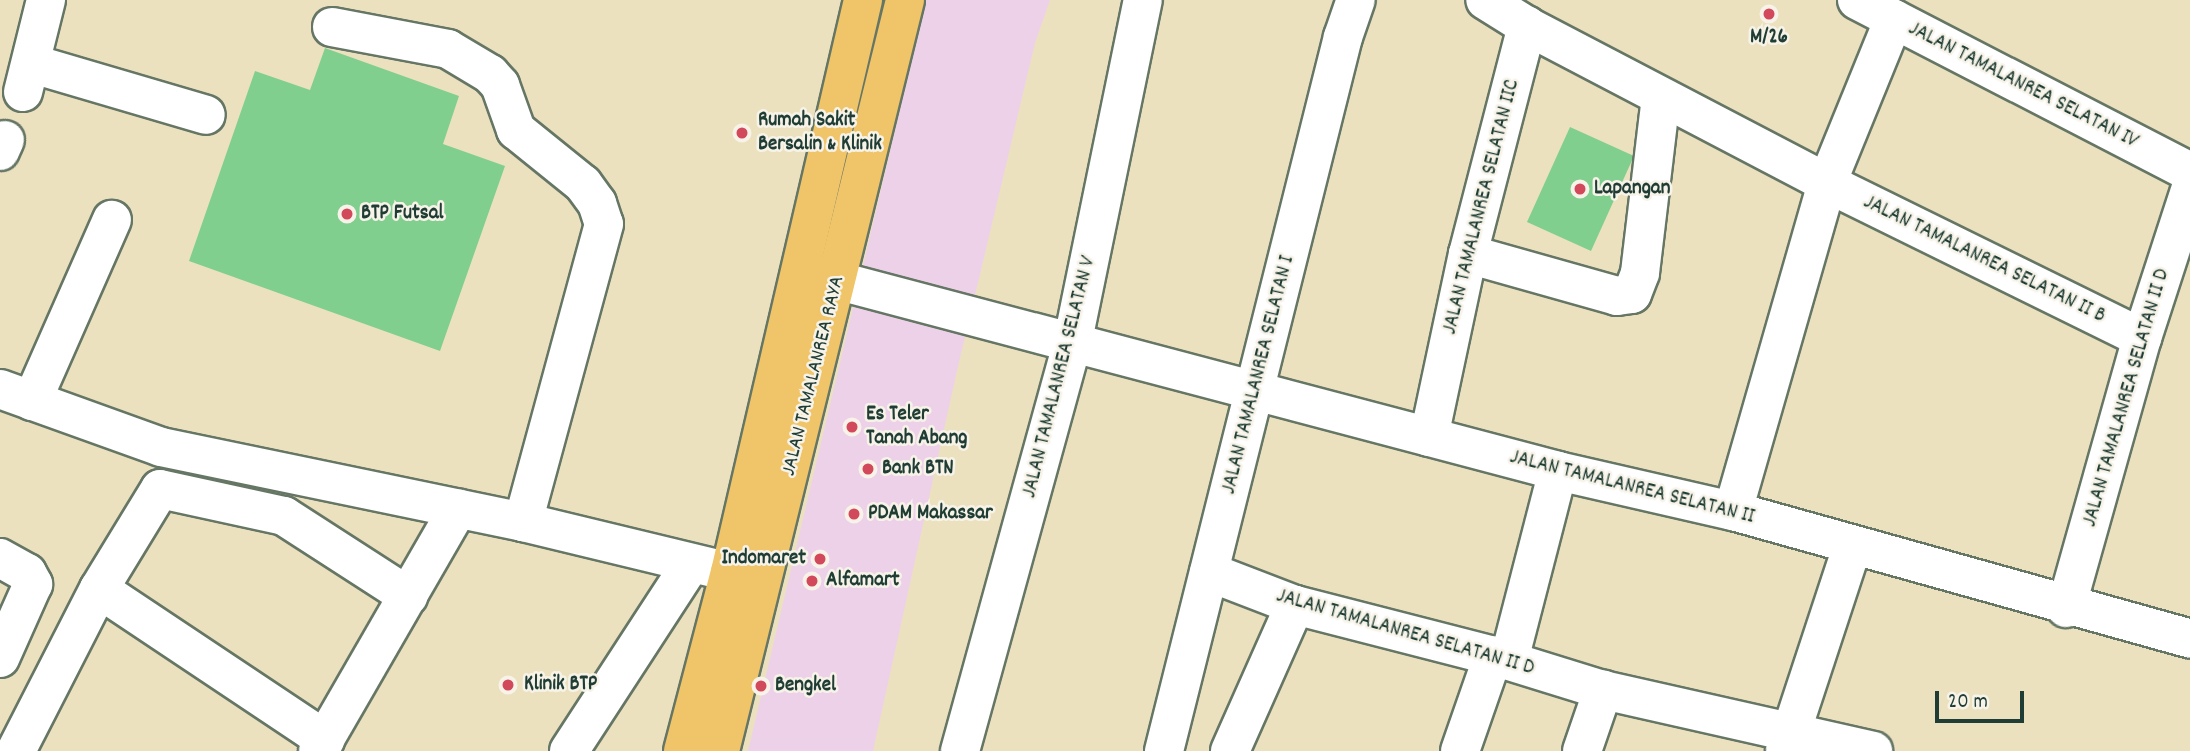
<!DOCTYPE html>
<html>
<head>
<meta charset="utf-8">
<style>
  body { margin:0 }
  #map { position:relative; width:2190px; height:751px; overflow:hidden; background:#ebe1bf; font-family:Dekko,sans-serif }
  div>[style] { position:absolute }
  .built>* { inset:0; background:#edd1e9 }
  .green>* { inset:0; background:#80cf8f }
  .roads { filter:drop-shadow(2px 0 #667665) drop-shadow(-2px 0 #667665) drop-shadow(0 2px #667665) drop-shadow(0 -2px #667665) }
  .minor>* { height:38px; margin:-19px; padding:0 19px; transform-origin:19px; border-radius:19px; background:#fff }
  .major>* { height:38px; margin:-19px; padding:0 19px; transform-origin:19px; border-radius:19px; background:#f0c469 }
  .dots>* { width:19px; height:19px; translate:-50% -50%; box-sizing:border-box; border:4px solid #f7f3e8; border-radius:50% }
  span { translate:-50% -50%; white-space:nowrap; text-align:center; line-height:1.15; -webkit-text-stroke:5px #f7f3e8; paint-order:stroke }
  .poi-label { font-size:21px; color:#1f3d34; font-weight:700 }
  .left { translate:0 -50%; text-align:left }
  .right { translate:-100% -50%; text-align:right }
  .street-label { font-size:21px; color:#1f3d34 }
  .scale { position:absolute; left:1935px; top:691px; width:89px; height:32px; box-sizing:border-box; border:4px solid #1f3d34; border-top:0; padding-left:9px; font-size:21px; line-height:24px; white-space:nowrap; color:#1f3d34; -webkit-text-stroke:5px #f7f3e8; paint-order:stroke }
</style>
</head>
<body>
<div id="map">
  <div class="built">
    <div style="clip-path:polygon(926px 0,1050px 0,1035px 43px,956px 375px,873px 751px,748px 751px)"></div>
  </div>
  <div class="green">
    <div style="clip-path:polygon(325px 48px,459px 96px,443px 144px,505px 166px,440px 351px,189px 261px,255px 71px,310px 90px)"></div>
    <div style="clip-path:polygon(1570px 127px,1634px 156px,1591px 251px,1527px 222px)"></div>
  </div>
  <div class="roads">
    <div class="minor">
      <div style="left:1857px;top:0;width:375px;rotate:27.3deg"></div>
      <div style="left:1527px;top:26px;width:339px;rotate:27.6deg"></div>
      <div style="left:1827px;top:183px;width:351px;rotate:26.2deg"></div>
      <div style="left:332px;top:27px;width:118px;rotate:10.7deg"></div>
      <div style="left:448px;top:49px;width:49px;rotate:30.8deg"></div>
      <div style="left:490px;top:74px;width:15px;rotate:48deg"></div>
      <div style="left:500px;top:85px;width:48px;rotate:70.4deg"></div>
      <div style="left:516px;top:130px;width:86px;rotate:38.9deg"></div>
      <div style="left:583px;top:184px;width:24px;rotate:54deg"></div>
      <div style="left:597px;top:203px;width:22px;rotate:72deg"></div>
      <div style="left:604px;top:224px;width:309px;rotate:105.2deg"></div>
      <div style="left:33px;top:64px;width:180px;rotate:16.4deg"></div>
      <div style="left:23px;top:92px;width:95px;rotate:-76deg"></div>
      <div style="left:0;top:151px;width:12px;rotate:-66deg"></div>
      <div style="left:1468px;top:254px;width:155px;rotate:15.7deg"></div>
      <div style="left:1617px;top:296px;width:15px;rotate:-8deg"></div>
      <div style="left:1632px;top:294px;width:22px;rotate:-69deg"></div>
      <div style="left:1640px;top:273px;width:176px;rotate:-83.2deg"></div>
      <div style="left:805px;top:272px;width:779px;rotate:14.8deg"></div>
      <div style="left:1558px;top:471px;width:180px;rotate:12.9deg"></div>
      <div style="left:1733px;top:511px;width:475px;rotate:15.6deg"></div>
      <div style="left:0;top:389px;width:171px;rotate:19.8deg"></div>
      <div style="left:161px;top:447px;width:370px;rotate:11.7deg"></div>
      <div style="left:523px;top:522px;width:213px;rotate:13.6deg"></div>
      <div style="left:32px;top:401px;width:198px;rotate:-66.2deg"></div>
      <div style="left:1429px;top:437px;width:187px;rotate:-78deg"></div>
      <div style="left:1468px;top:254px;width:236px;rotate:-75.5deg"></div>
      <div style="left:1527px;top:26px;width:49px;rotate:-148.2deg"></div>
      <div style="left:1733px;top:511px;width:341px;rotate:-74deg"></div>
      <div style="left:1827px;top:183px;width:177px;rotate:-67.8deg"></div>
      <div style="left:0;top:558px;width:31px;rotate:29deg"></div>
      <div style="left:27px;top:573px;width:13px;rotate:61deg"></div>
      <div style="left:33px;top:584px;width:81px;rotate:114deg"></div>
      <div style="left:1209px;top:572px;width:92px;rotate:21deg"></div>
      <div style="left:1295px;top:605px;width:204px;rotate:14.4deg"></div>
      <div style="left:1493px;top:656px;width:115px;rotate:17.2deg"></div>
      <div style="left:1603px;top:690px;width:277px;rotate:12.7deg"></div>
      <div style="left:99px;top:589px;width:272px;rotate:33.7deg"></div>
      <div style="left:2066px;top:608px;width:280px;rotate:-74.3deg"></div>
      <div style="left:2142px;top:338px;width:156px;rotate:-72deg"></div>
      <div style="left:1509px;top:660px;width:195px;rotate:-75.5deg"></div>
      <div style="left:16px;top:751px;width:182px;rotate:-62.9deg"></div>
      <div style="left:99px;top:589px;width:117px;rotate:-58.6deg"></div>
      <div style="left:160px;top:489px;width:127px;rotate:12.3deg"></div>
      <div style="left:284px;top:516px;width:148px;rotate:32.8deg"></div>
      <div style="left:318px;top:751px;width:280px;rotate:-60deg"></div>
      <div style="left:569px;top:751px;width:223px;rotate:-56.9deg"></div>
      <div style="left:960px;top:751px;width:421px;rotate:-74.6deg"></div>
      <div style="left:1072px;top:345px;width:352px;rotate:-78.4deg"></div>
      <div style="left:1164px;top:751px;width:736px;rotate:-75.93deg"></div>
      <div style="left:1343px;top:37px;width:39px;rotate:-71deg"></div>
      <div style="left:1230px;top:751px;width:160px;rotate:-66deg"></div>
      <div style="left:1460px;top:751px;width:101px;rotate:-70.8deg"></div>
      <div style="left:1582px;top:751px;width:65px;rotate:-71deg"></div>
      <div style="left:1785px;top:751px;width:215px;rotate:-71.8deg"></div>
    </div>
    <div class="major">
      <div style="left:683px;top:751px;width:185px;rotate:-75.3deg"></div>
      <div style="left:730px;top:572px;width:587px;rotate:-76.91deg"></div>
      <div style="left:720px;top:751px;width:773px;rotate:-76.16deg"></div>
    </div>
  </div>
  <div class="dots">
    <div style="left:1769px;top:14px;background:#d1495b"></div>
    <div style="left:742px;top:133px;background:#d1495b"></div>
    <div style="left:1580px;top:189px;background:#d1495b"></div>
    <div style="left:347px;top:214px;background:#d1495b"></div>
    <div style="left:852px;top:427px;background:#d1495b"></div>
    <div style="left:868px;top:469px;background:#d1495b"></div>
    <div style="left:854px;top:514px;background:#d1495b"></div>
    <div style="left:820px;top:559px;background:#d1495b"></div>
    <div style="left:812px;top:581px;background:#d1495b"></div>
    <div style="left:508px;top:685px;background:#d1495b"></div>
    <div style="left:761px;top:686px;background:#d1495b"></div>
  </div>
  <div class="poi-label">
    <span style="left:1769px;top:38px">M/26</span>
    <span class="left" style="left:758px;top:133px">Rumah Sakit<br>Bersalin &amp; Klinik</span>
    <span class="left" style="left:1594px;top:189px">Lapangan</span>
    <span class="left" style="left:361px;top:214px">BTP Futsal</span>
    <span class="left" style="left:866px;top:427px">Es Teler<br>Tanah Abang</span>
    <span class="left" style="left:882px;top:469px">Bank BTN</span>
    <span class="left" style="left:868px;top:514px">PDAM Makassar</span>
    <span class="right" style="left:806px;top:559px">Indomaret</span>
    <span class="left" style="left:826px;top:581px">Alfamart</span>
    <span class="left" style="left:524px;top:685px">Klinik BTP</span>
    <span class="left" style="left:775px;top:686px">Bengkel</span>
  </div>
  <div class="street-label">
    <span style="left:2023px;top:86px;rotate:27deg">JALAN TAMALANREA SELATAN IV</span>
    <span style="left:1482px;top:207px;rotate:-76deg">JALAN TAMALANREA SELATAN IIC</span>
    <span style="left:1984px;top:260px;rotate:26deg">JALAN TAMALANREA SELATAN II B</span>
    <span style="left:1259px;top:375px;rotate:-76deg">JALAN TAMALANREA SELATAN I</span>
    <span style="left:814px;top:376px;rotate:-76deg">JALAN TAMALANREA RAYA</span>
    <span style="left:1060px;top:377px;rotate:-76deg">JALAN TAMALANREA SELATAN V</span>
    <span style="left:2127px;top:398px;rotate:-74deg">JALAN TAMALANREA SELATAN II D</span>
    <span style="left:1632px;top:488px;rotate:14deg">JALAN TAMALANREA SELATAN II</span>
    <span style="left:1405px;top:633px;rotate:16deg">JALAN TAMALANREA SELATAN II D</span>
  </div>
  <div class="scale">20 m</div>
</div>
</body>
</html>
